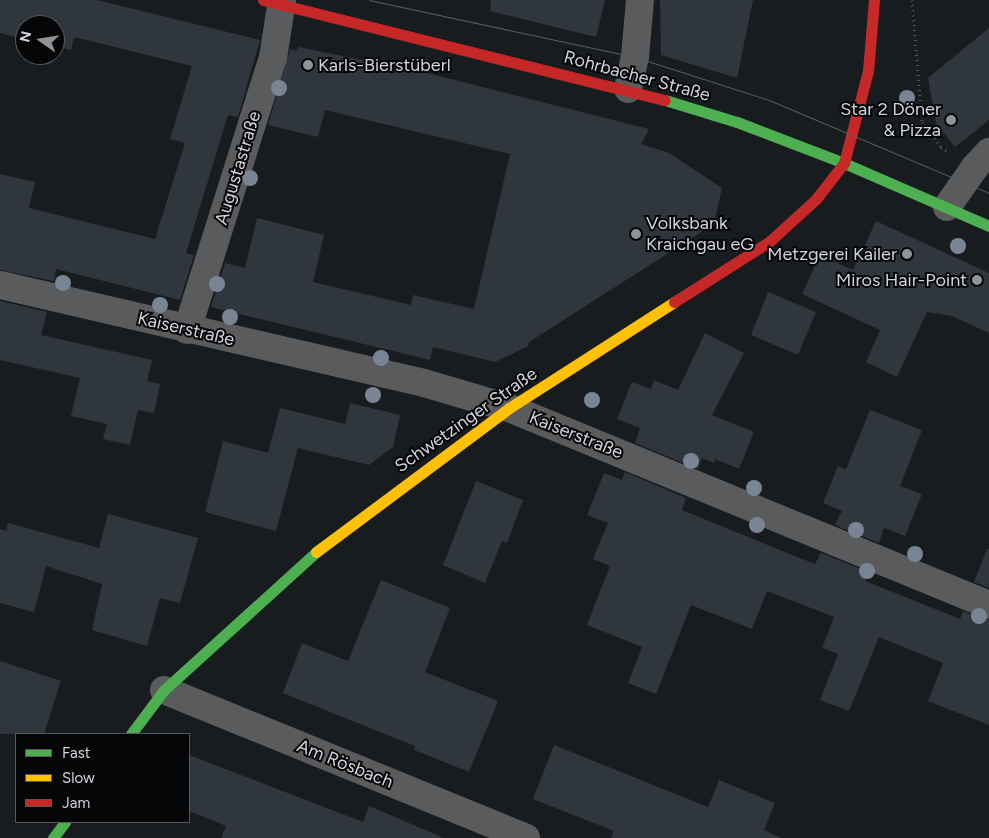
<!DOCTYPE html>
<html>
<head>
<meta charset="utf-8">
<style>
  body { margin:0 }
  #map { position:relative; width:989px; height:838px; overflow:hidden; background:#191c1f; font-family:Figtree,sans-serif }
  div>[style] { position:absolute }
  .building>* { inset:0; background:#30363e }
  .path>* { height:3px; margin-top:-1.5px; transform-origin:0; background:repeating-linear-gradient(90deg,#555758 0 1px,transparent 0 5px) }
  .street>* { height:28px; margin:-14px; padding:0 14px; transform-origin:14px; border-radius:14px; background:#5a5b5c }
  .fast>* { height:11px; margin:-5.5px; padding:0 5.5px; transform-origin:5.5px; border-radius:5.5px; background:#4caf50 }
  .slow>* { height:11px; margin:-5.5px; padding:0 5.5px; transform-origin:5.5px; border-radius:5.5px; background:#ffc107 }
  .jam>* { height:11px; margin:-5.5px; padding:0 5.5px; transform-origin:5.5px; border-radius:5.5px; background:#c62828 }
  .tram>* { height:1px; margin:-0.5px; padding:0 0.5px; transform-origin:0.5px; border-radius:0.5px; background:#5a5d5f }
  .trees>* { width:16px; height:16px; margin:-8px; border-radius:50%; background:#798494 }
  .dots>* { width:14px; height:14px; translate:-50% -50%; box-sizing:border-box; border:2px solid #050608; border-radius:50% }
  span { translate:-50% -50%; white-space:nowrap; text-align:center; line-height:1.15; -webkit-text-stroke:4px #050608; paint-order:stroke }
  .poi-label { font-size:18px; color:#d1d4d8 }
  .left { translate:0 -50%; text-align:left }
  .right { translate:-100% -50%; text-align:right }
  .street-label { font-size:18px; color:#d1d4d8 }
  .legend { position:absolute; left:15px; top:733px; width:175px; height:90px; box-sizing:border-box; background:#050608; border:1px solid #57585b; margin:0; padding:6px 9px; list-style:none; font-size:15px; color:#d1d4d8 }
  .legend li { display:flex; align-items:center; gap:10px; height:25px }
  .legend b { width:25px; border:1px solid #57585b }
  .north { position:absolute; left:15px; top:15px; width:50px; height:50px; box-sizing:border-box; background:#050608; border:1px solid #57585b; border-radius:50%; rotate:283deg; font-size:14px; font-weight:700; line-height:20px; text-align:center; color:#d1d4d8 }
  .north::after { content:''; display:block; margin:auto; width:18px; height:22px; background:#919497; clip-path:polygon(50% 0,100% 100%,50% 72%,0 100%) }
</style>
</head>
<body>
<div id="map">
  <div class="building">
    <div style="clip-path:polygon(0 0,97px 0,260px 40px,238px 117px,228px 115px,186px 253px,194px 255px,180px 300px,56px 269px,54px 281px,0 270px,0 174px,35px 182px,29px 208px,155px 239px,185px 143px,170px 139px,192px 66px,74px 37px,71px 50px,55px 46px,55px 25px,25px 25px,25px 39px,0 33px)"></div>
    <div style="clip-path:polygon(491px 0,605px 0,596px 37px,490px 11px)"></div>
    <div style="clip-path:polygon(660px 0,753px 0,737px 78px,661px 55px)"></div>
    <div style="clip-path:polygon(989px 28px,989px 120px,955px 147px,936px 123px,928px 78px)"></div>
    <div style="clip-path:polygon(298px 47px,427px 73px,649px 129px,641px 144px,669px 153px,722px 188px,714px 224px,529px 342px,528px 346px,495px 362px,433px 347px,430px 360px,211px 307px,225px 263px,245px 268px,257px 218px,324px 235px,313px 282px,411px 305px,413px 295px,474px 309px,510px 154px,325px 110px,318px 137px,268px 125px,290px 49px,297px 51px)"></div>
    <div style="clip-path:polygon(876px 221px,989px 273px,989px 333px,952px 316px,927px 312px,897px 377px,866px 362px,880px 330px,802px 294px,820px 255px,853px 270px)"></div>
    <div style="clip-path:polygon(768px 292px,816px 312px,798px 355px,751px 335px)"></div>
    <div style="clip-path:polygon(0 301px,47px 312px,41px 335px,152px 360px,147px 381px,160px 384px,154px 413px,138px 410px,130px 445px,103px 439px,107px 424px,71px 416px,80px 378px,0 360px)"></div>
    <div style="clip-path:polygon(705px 333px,744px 353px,712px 415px,754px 432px,739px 469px,715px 459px,714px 463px,702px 458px,698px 469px,635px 443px,640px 428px,617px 419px,632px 382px,651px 389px,654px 380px,678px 390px)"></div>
    <div style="clip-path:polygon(350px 403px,400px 415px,393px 447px,369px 465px,298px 448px,276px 531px,205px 512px,223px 441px,268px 453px,280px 408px,345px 424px)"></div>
    <div style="clip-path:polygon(870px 410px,922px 430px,900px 486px,922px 494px,905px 536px,884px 528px,879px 543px,835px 525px,842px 511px,823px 503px,838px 466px,846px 469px)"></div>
    <div style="clip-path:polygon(625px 472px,686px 498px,682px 510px,753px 539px,815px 564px,821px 553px,868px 572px,865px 581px,960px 619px,963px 611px,989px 620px,989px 725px,928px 701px,943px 663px,879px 637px,849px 711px,820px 700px,838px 654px,822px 648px,834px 617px,767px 591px,752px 629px,691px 605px,656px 694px,628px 683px,642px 647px,587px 625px,610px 566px,593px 559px,608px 523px,587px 515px,604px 473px,622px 480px)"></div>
    <div style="clip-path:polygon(476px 481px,523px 500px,507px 543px,502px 541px,485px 583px,443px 565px)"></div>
    <div style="clip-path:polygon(108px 514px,198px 538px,180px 603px,160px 598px,147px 646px,92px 630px,102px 584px,46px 566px,34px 612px,0 603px,0 529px,6px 531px,8px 523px,99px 548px)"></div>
    <div style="clip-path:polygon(987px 549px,989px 549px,989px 588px,974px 582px)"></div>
    <div style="clip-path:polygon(381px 580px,450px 608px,425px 672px,498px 701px,469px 772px,414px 750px,415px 746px,283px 693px,302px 643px,348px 661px)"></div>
    <div style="clip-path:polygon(0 661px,61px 681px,44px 734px,0 734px)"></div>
    <div style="clip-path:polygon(554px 745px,708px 807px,719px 780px,775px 803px,764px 830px,781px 838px,611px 838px,614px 831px,533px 799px)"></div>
    <div style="clip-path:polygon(189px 755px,363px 822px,369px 806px,444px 838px,221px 838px,226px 826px,189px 811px)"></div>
  </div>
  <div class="path">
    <div style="left:912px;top:0;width:122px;rotate:85.3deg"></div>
    <div style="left:922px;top:122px;width:31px;rotate:53deg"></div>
    <div style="left:941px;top:147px;width:8px;rotate:30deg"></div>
  </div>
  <div class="street">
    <div style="left:628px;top:89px;width:33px;rotate:-78deg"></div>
    <div style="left:635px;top:57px;width:57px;rotate:-85deg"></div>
    <div style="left:947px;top:207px;width:49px;rotate:-55deg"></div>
    <div style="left:975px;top:167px;width:21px;rotate:-47deg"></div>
    <div style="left:0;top:285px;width:435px;rotate:13deg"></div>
    <div style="left:424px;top:383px;width:89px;rotate:16.4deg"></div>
    <div style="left:509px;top:408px;width:519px;rotate:22.31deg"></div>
    <div style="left:187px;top:330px;width:285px;rotate:-72.5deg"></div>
    <div style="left:273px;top:58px;width:59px;rotate:-81.2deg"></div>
    <div style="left:164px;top:690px;width:391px;rotate:22.2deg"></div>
  </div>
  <div class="fast">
    <div style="left:665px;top:100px;width:75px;rotate:17deg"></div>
    <div style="left:737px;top:122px;width:115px;rotate:21deg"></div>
    <div style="left:844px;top:163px;width:158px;rotate:23.5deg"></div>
    <div style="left:131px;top:734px;width:55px;rotate:-53.1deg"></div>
    <div style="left:164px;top:690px;width:205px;rotate:-42.2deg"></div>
    <div style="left:53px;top:838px;width:20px;rotate:-53deg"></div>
  </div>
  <div class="slow">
    <div style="left:316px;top:552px;width:241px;rotate:-36.7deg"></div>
    <div style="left:509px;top:408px;width:196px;rotate:-32.7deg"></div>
  </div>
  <div class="jam">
    <div style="left:263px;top:0;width:414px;rotate:14deg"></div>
    <div style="left:674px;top:302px;width:114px;rotate:-32.4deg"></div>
    <div style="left:770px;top:241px;width:62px;rotate:-42.4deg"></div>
    <div style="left:816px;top:199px;width:46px;rotate:-52.1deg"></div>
    <div style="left:844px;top:163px;width:95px;rotate:-75.4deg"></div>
    <div style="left:868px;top:71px;width:71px;rotate:-85.2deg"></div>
  </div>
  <div class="tram">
    <div style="left:369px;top:0;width:272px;rotate:12.1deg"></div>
    <div style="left:635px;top:57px;width:141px;rotate:17.8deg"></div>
    <div style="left:769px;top:100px;width:239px;rotate:22.9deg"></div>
  </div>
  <div class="trees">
    <div style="left:279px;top:88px"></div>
    <div style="left:907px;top:98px"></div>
    <div style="left:250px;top:178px"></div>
    <div style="left:958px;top:246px"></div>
    <div style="left:63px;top:283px"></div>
    <div style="left:217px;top:284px"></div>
    <div style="left:160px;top:305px"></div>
    <div style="left:230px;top:317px"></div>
    <div style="left:381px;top:358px"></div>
    <div style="left:373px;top:395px"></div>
    <div style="left:592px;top:400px"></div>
    <div style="left:691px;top:461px"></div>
    <div style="left:754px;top:488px"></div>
    <div style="left:757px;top:525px"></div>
    <div style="left:856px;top:530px"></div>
    <div style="left:915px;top:554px"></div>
    <div style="left:867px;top:571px"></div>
    <div style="left:979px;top:616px"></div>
  </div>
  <div class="dots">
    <div style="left:308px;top:65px;background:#919497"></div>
    <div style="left:951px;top:120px;background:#919497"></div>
    <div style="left:636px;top:234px;background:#919497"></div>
    <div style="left:907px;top:254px;background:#919497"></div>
    <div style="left:977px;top:280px;background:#919497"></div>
  </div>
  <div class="poi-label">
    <span class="left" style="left:318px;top:65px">Karls-Bierstüberl</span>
    <span class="right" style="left:941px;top:120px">Star 2 Döner<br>&amp; Pizza</span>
    <span class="left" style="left:646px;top:234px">Volksbank<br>Kraichgau eG</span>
    <span class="right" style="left:897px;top:254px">Metzgerei Kailer</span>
    <span class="right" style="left:967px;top:280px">Miros Hair-Point</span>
  </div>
  <div class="street-label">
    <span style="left:637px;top:76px;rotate:15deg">Rohrbacher Straße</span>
    <span style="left:238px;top:168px;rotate:-73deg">Augustastraße</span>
    <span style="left:186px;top:329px;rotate:13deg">Kaiserstraße</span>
    <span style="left:466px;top:420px;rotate:-35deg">Schwetzinger Straße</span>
    <span style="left:576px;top:435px;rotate:22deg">Kaiserstraße</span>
    <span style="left:345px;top:764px;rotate:22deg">Am Rösbach</span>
  </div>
  <ul class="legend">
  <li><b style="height:6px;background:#4caf50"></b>Fast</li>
  <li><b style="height:6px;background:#ffc107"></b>Slow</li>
  <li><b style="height:6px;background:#c62828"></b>Jam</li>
  </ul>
  <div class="north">N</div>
</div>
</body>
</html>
